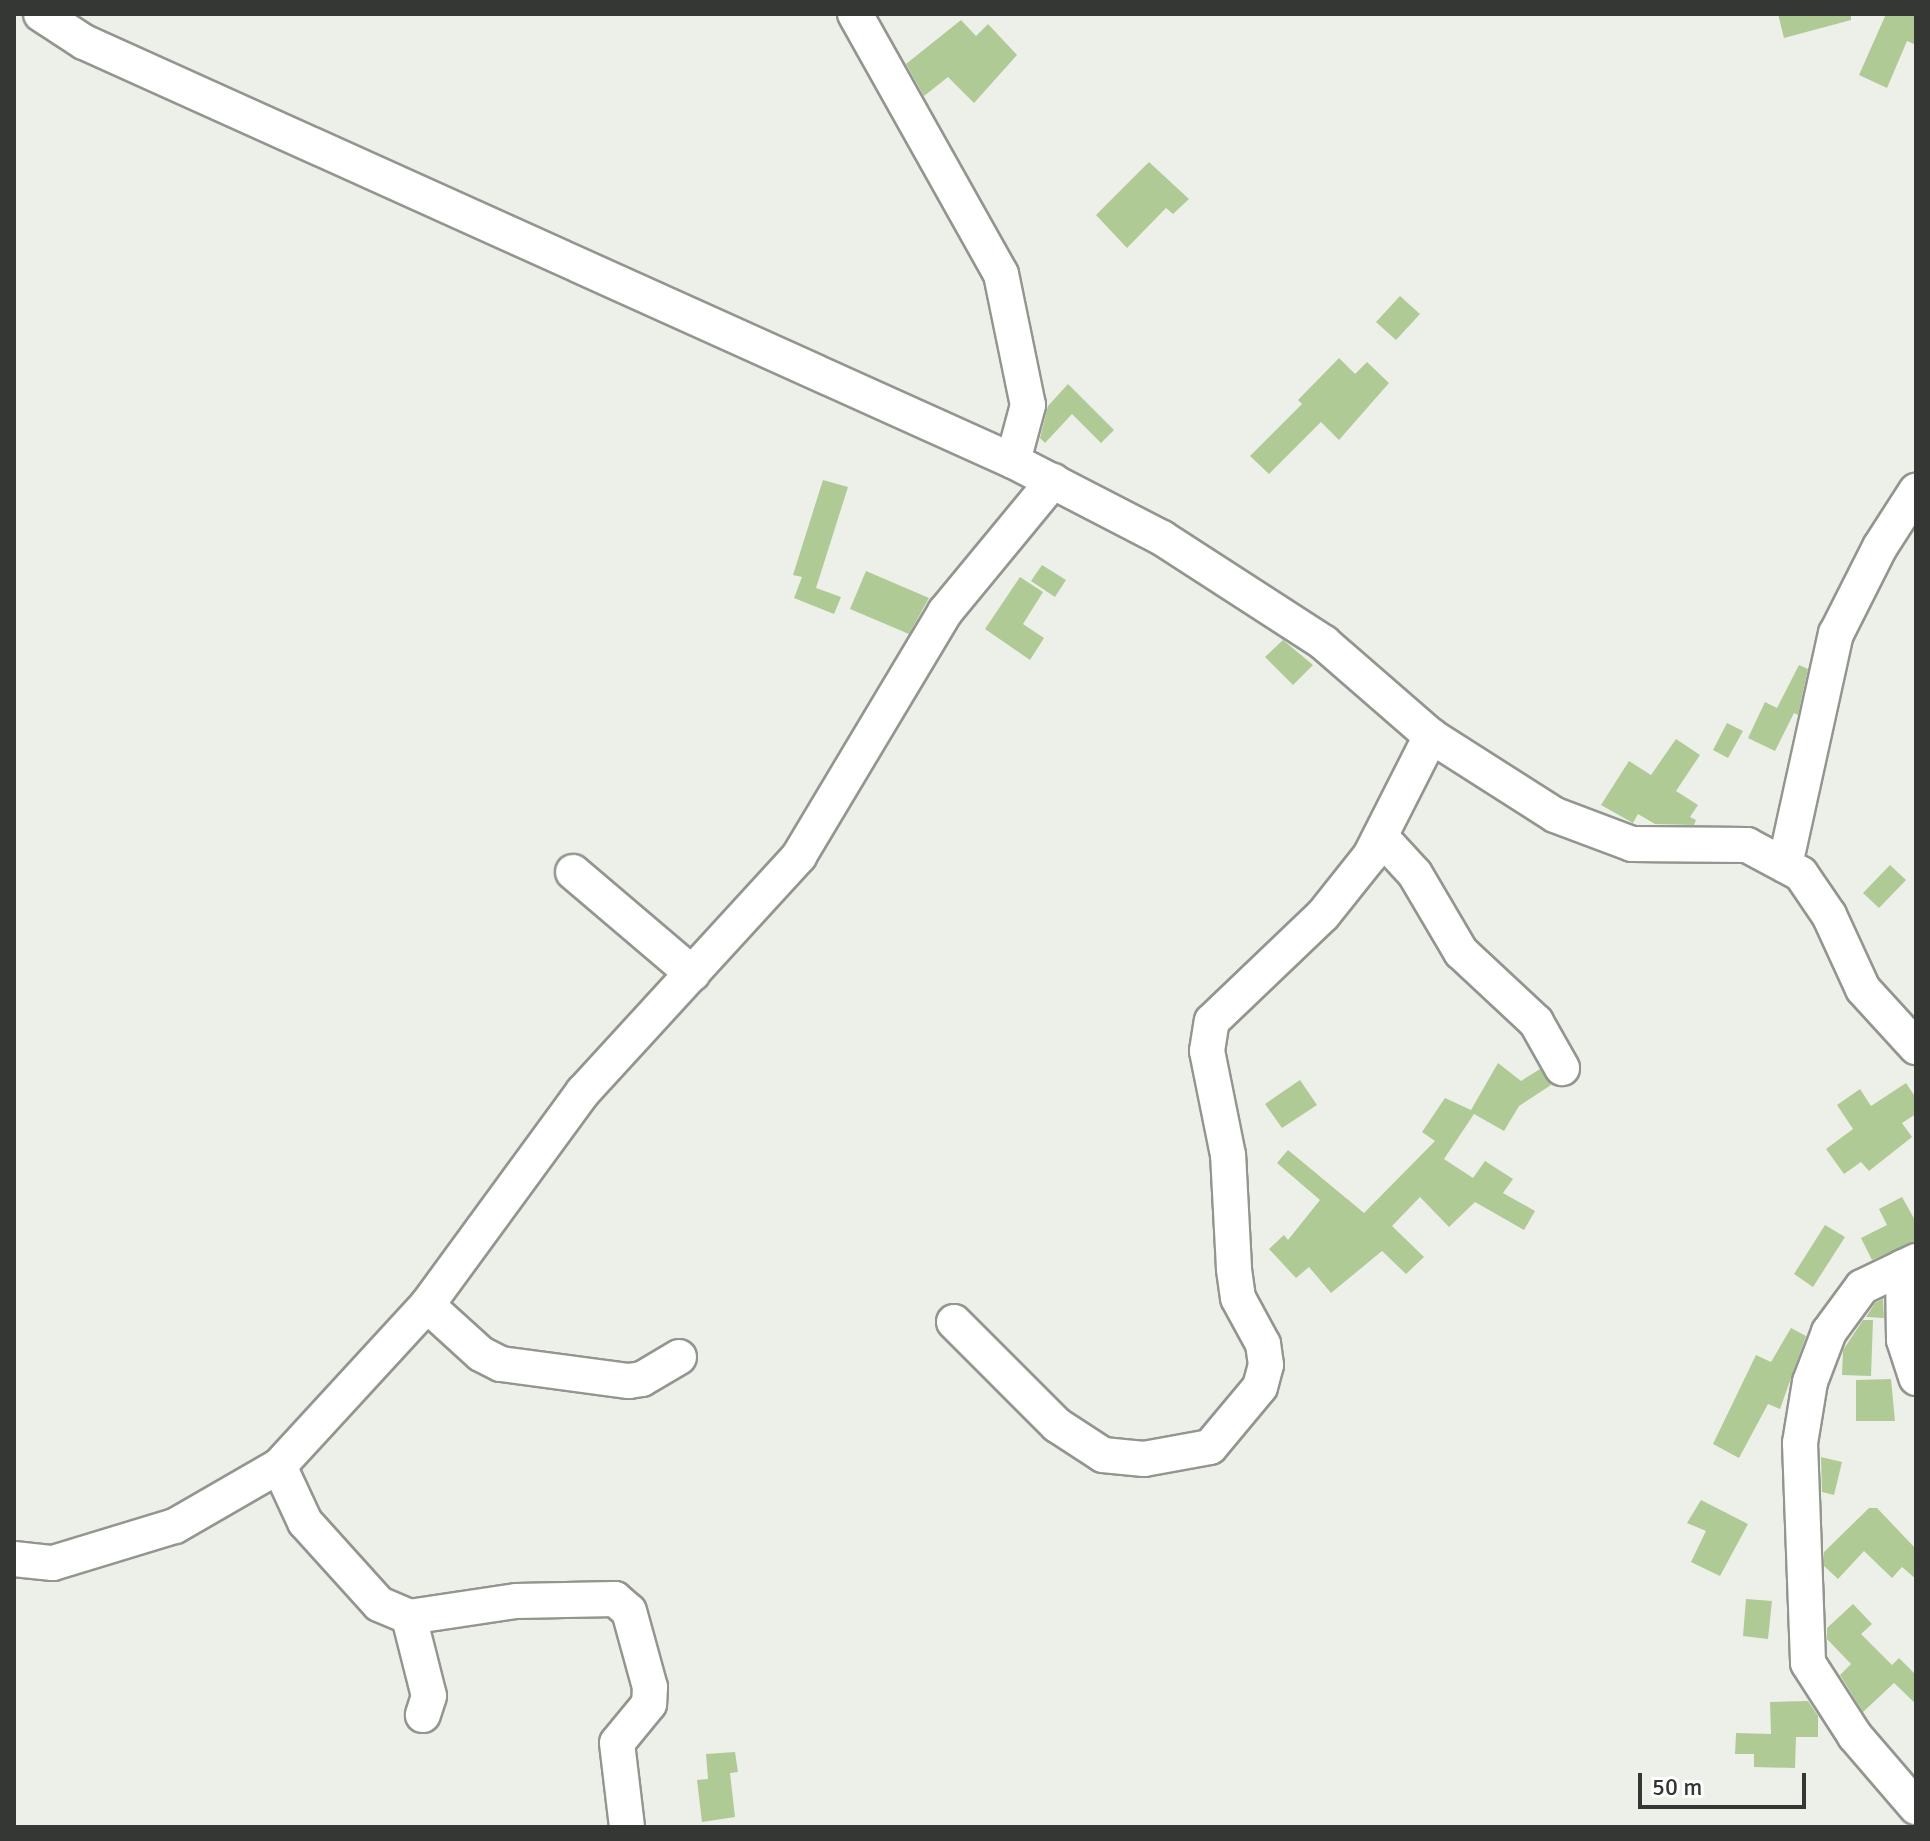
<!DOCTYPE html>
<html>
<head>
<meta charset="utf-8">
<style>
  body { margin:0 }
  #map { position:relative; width:1930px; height:1841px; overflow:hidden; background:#ecf0e9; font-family:Signika,sans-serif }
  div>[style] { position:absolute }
  .building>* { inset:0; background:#b0ca96 }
  .roads { filter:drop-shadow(2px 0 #93968f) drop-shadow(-2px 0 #93968f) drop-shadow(0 2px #93968f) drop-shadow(0 -2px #93968f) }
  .minor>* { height:34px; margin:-17px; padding:0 17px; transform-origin:17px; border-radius:17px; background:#fff }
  span { translate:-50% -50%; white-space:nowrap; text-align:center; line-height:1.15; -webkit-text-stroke:7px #fff; paint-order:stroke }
  .frame { position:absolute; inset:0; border:16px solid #353734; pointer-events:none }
  .scale { position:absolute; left:1638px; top:1773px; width:168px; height:36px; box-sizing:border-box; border:4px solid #353734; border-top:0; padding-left:10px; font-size:24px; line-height:28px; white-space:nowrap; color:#353734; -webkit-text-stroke:6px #fff; paint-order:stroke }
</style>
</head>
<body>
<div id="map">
  <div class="building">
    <div style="clip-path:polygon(1778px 14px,1851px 14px,1851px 20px,1784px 38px)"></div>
    <div style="clip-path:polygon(1886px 14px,1916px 14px,1916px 45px,1907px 41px,1887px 88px,1859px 75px)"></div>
    <div style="clip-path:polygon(961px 20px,976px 36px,988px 24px,1017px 55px,974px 103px,948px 77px,924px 96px,906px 64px)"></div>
    <div style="clip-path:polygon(1149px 162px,1189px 199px,1173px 214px,1166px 208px,1127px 248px,1096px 215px)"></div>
    <div style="clip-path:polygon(1400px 296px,1420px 314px,1396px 340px,1376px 322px)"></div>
    <div style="clip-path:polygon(1339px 358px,1355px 374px,1367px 362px,1389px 383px,1339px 440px,1321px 422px,1269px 474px,1250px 456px,1302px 404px,1298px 400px)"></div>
    <div style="clip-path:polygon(1068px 384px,1114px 430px,1101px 443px,1072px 414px,1045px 443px,1040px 438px,1048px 406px)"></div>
    <div style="clip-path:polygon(823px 480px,848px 487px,816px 588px,841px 597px,834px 614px,794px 598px,802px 577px,793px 575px)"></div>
    <div style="clip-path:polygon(1042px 565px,1066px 580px,1055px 597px,1031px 581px)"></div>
    <div style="clip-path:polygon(866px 571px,929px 598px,909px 634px,850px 609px)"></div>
    <div style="clip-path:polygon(1020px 577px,1043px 592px,1023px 624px,1044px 638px,1030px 660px,985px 629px)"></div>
    <div style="clip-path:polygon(1283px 640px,1313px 665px,1293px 685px,1265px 657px)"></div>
    <div style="clip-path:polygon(1799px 665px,1808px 669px,1798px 715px,1794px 713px,1775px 751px,1748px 738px,1765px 702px,1777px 708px)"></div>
    <div style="clip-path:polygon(1727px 723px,1743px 731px,1728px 758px,1713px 750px)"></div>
    <div style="clip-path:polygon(1676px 739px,1700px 755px,1676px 791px,1698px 805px,1690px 817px,1696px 820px,1694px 825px,1655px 824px,1638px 814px,1633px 823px,1601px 805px,1629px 761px,1651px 775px)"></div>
    <div style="clip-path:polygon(1890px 865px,1906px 880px,1879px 908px,1863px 893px)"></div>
    <div style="clip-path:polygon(1498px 1063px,1521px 1081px,1540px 1069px,1551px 1085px,1519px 1106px,1504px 1131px,1474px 1114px,1444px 1159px,1473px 1178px,1485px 1161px,1513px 1179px,1503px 1193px,1535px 1211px,1524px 1230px,1475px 1202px,1449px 1227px,1420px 1197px,1392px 1226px,1424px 1257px,1406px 1274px,1382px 1251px,1331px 1293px,1309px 1267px,1296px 1278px,1269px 1249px,1284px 1235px,1288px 1240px,1320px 1200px,1277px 1163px,1288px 1150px,1364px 1213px,1435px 1141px,1422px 1132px,1445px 1098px,1471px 1110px)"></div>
    <div style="clip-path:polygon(1300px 1080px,1317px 1105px,1282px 1128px,1265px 1104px)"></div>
    <div style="clip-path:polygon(1906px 1083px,1916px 1098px,1916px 1114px,1902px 1123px,1912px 1137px,1869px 1171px,1861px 1162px,1844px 1174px,1826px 1149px,1853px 1129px,1837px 1105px,1860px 1089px,1871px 1106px)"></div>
    <div style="clip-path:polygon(1902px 1197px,1916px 1222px,1916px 1241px,1872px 1260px,1861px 1238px,1887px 1225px,1879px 1209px)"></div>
    <div style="clip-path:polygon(1825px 1225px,1845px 1237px,1813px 1287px,1794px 1274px)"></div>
    <div style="clip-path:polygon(1883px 1299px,1884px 1318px,1866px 1317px,1875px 1303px)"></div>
    <div style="clip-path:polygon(1863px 1320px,1873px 1320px,1871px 1376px,1842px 1375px,1843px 1350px)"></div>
    <div style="clip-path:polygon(1791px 1328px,1806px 1336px,1780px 1409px,1768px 1404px,1739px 1458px,1713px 1444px,1756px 1355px,1771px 1362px)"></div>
    <div style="clip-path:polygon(1891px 1379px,1895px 1421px,1856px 1421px,1856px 1380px)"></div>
    <div style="clip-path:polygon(1821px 1457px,1842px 1462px,1834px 1495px,1822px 1492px)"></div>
    <div style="clip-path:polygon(1701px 1500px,1748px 1524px,1720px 1576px,1691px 1562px,1706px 1531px,1687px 1523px)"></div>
    <div style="clip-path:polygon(1869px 1508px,1877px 1508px,1916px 1549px,1916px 1579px,1902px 1567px,1892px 1578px,1864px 1551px,1838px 1579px,1824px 1566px,1824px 1552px)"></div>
    <div style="clip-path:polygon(1746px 1599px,1772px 1601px,1768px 1639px,1743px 1636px)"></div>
    <div style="clip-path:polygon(1853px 1604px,1872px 1624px,1861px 1634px,1892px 1665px,1899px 1658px,1916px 1675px,1916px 1704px,1894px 1683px,1863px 1712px,1840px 1675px,1851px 1664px,1827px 1639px,1827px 1628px)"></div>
    <div style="clip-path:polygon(1808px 1701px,1818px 1716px,1818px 1737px,1796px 1737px,1795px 1768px,1754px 1767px,1754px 1754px,1735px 1754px,1736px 1733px,1771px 1734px,1770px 1702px)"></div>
    <div style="clip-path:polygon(735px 1752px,738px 1772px,730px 1773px,735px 1817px,702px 1822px,697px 1780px,708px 1779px,706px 1754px)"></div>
  </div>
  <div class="roads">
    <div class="minor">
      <div style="left:41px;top:14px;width:51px;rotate:33.1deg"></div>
      <div style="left:84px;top:42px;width:1019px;rotate:24.28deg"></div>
      <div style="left:1013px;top:461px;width:168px;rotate:27.3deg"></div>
      <div style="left:1162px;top:538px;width:193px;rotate:32.9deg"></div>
      <div style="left:1324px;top:643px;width:142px;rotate:41deg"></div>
      <div style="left:1431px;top:736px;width:147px;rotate:32.5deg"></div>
      <div style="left:1555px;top:815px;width:82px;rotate:20.6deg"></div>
      <div style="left:1632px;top:844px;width:115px;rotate:0.5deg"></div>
      <div style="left:1747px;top:845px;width:61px;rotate:28.2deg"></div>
      <div style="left:1801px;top:874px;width:50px;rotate:55.7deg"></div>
      <div style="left:1829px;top:915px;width:81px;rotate:65.3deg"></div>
      <div style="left:1863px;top:989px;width:79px;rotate:47.6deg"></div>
      <div style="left:855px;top:14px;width:298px;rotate:60.7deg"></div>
      <div style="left:1001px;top:274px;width:134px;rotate:78.4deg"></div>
      <div style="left:1028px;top:405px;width:58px;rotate:105deg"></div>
      <div style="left:1381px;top:837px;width:50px;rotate:47.4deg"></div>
      <div style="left:1415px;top:874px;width:91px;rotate:59.5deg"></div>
      <div style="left:1461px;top:952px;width:103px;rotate:43deg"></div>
      <div style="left:1536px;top:1022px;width:53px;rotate:60.5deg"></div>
      <div style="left:1785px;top:865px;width:237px;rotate:-77.6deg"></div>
      <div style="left:1836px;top:634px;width:97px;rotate:-63.2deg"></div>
      <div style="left:1880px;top:547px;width:67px;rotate:-57.3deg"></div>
      <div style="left:573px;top:872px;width:157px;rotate:40.4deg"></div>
      <div style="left:1916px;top:1261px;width:60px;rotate:154.3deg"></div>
      <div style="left:1862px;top:1287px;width:56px;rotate:126.3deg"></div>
      <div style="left:1829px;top:1332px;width:53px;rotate:110.8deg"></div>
      <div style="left:1810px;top:1382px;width:62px;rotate:99.3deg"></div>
      <div style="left:1800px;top:1443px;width:220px;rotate:87.9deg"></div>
      <div style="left:1808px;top:1663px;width:87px;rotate:57.2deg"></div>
      <div style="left:1855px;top:1736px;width:94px;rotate:49.3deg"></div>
      <div style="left:1903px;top:1267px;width:73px;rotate:89.2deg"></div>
      <div style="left:1904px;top:1340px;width:40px;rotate:72deg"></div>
      <div style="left:427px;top:1305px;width:73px;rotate:42.2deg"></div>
      <div style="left:481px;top:1354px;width:22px;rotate:27deg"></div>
      <div style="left:501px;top:1364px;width:129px;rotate:7.6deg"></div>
      <div style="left:629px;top:1381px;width:13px;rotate:-9deg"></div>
      <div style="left:642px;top:1379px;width:43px;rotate:-30.7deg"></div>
      <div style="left:954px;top:1322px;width:146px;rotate:45deg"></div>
      <div style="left:1057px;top:1425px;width:55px;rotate:33.1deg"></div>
      <div style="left:1103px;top:1455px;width:41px;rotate:5.6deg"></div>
      <div style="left:1144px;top:1459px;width:67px;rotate:-10.3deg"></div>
      <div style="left:1210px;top:1447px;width:78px;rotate:-50.2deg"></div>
      <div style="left:1260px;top:1387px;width:23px;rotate:-75deg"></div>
      <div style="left:1266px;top:1365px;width:21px;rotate:-98deg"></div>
      <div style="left:1263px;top:1344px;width:52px;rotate:-118.5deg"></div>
      <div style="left:1238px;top:1298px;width:30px;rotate:-98deg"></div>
      <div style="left:1234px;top:1268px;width:113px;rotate:-93deg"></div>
      <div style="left:1228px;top:1155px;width:106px;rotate:-101.4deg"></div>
      <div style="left:1207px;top:1051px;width:30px;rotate:-81deg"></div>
      <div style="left:1212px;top:1021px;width:153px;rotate:-43.7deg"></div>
      <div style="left:1323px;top:915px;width:75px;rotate:-51.5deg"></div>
      <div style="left:1370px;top:856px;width:135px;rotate:-63.1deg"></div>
      <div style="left:279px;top:1466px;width:62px;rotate:65.1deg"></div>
      <div style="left:305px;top:1522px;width:110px;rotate:47.9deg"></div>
      <div style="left:379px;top:1604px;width:33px;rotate:23deg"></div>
      <div style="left:409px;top:1617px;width:108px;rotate:-8.5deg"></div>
      <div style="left:516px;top:1601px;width:99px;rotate:-1.2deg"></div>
      <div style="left:615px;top:1599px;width:18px;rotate:41deg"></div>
      <div style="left:629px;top:1611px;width:79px;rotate:74.6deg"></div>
      <div style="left:650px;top:1687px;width:17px;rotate:93deg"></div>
      <div style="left:649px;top:1704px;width:50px;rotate:129.4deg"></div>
      <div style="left:617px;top:1743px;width:85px;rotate:83.2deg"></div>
      <div style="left:14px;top:1559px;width:39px;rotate:6deg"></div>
      <div style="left:53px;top:1563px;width:127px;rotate:-16.9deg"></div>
      <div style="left:175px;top:1526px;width:120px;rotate:-30deg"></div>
      <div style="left:279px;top:1466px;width:219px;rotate:-47.4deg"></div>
      <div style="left:427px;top:1305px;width:264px;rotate:-53.8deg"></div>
      <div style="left:583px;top:1092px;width:320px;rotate:-47.5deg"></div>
      <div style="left:799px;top:856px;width:284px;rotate:-59.1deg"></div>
      <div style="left:945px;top:612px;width:170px;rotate:-50.5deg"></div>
      <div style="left:409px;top:1617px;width:81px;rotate:75.8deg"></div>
      <div style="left:429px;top:1696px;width:20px;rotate:108deg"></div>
    </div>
  </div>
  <div class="frame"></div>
  <div class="scale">50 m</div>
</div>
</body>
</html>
